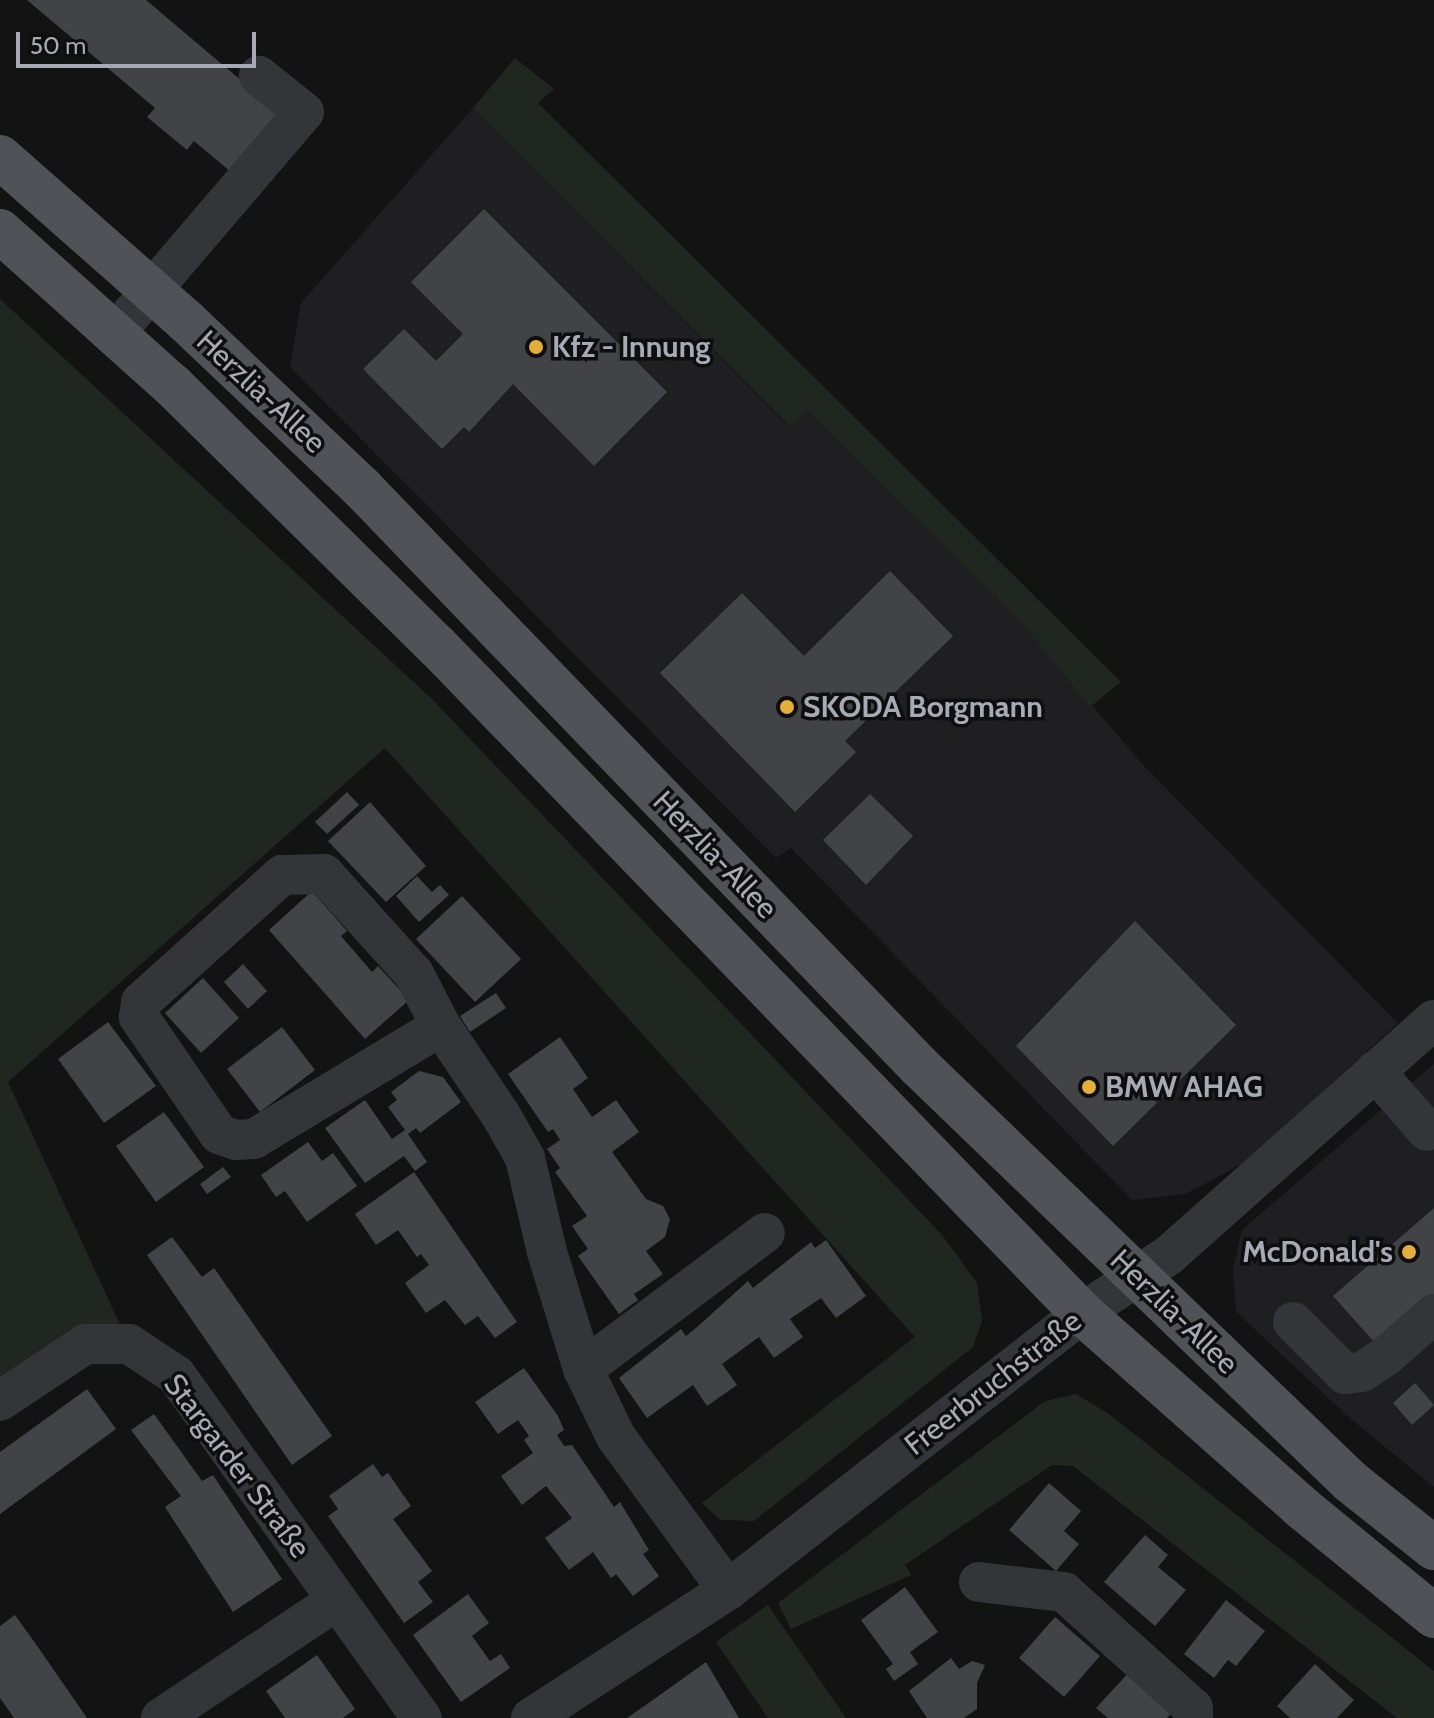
<!DOCTYPE html>
<html>
<head>
<meta charset="utf-8">
<style>
  body { margin:0 }
  #map { position:relative; width:1434px; height:1718px; overflow:hidden; background:#131314; font-family:Cabin,sans-serif }
  div>[style] { position:absolute }
  .built>* { inset:0; background:#1f1f21 }
  .green>* { inset:0; background:#202720 }
  .building>* { inset:0; background:#424347 }
  .minor>* { height:40px; margin:-20px; padding:0 20px; transform-origin:20px; border-radius:20px; background:#343539 }
  .major>* { height:44px; margin:-22px; padding:0 22px; transform-origin:22px; border-radius:22px; background:#515258 }
  .dots>* { width:22px; height:22px; translate:-50% -50%; box-sizing:border-box; border:4px solid #0e0e0f; border-radius:50% }
  span { translate:-50% -50%; white-space:nowrap; text-align:center; line-height:1.15; -webkit-text-stroke:7px #0e0e0f; paint-order:stroke }
  .poi-label { font-size:30px; color:#a6aab4; font-weight:700 }
  .left { translate:0 -50%; text-align:left }
  .right { translate:-100% -50%; text-align:right }
  .street-label { font-size:30px; color:#a6aab4 }
  .scale { position:absolute; left:16px; top:32px; width:240px; height:36px; box-sizing:border-box; border:4px solid #a6aab4; border-top:0; padding-left:10px; font-size:24px; line-height:28px; white-space:nowrap; color:#a6aab4; -webkit-text-stroke:6px #0e0e0f; paint-order:stroke }
</style>
</head>
<body>
<div id="map">
  <div class="built">
    <div style="clip-path:polygon(473px 108px,789px 427px,806px 410px,1022px 623px,1145px 767px,1398px 1023px,1249px 1160px,1186px 1194px,1132px 1200px,791px 848px,776px 858px,290px 367px,301px 303px)"></div>
    <div style="clip-path:polygon(1434px 1064px,1434px 1487px,1351px 1419px,1236px 1312px,1233px 1270px,1242px 1230px)"></div>
  </div>
  <div class="green">
    <div style="clip-path:polygon(515px 58px,554px 89px,538px 103px,1121px 682px,1090px 707px,1022px 623px,807px 411px,790px 427px,473px 108px)"></div>
    <div style="clip-path:polygon(0 299px,433px 700px,943px 1236px,977px 1283px,982px 1321px,973px 1347px,754px 1521px,720px 1520px,702px 1503px,915px 1337px,385px 748px,8px 1082px,129px 1344px,0 1401px)"></div>
    <div style="clip-path:polygon(1076px 1394px,1109px 1414px,1434px 1671px,1434px 1718px,1397px 1718px,1073px 1466px,1052px 1465px,905px 1565px,911px 1575px,791px 1629px,778px 1603px,1045px 1401px)"></div>
    <div style="clip-path:polygon(768px 1605px,846px 1718px,768px 1718px,716px 1642px)"></div>
  </div>
  <div class="building">
    <div style="clip-path:polygon(27px 0,146px 0,281px 114px,231px 172px,194px 141px,187px 150px,147px 117px,155px 108px)"></div>
    <div style="clip-path:polygon(484px 209px,667px 392px,594px 466px,513px 384px,469px 432px,464px 427px,442px 449px,363px 369px,404px 329px,436px 361px,463px 334px,411px 282px)"></div>
    <div style="clip-path:polygon(890px 571px,953px 636px,845px 741px,856px 752px,795px 812px,660px 673px,742px 593px,804px 656px)"></div>
    <div style="clip-path:polygon(347px 792px,359px 805px,327px 834px,315px 822px)"></div>
    <div style="clip-path:polygon(870px 794px,913px 836px,866px 885px,823px 840px)"></div>
    <div style="clip-path:polygon(370px 802px,426px 866px,386px 902px,328px 841px)"></div>
    <div style="clip-path:polygon(417px 876px,432px 892px,440px 885px,449px 895px,419px 922px,396px 896px)"></div>
    <div style="clip-path:polygon(312px 891px,347px 931px,341px 936px,372px 972px,378px 966px,409px 1000px,365px 1039px,269px 930px)"></div>
    <div style="clip-path:polygon(462px 896px,521px 959px,475px 1002px,416px 939px)"></div>
    <div style="clip-path:polygon(1135px 921px,1236px 1025px,1113px 1146px,1016px 1046px)"></div>
    <div style="clip-path:polygon(243px 964px,267px 991px,248px 1009px,224px 982px)"></div>
    <div style="clip-path:polygon(203px 978px,239px 1018px,201px 1053px,165px 1013px)"></div>
    <div style="clip-path:polygon(496px 993px,506px 1008px,470px 1032px,460px 1016px)"></div>
    <div style="clip-path:polygon(108px 1022px,156px 1086px,104px 1123px,58px 1059px)"></div>
    <div style="clip-path:polygon(282px 1027px,315px 1070px,260px 1112px,227px 1069px)"></div>
    <div style="clip-path:polygon(560px 1037px,588px 1078px,573px 1089px,592px 1117px,616px 1100px,639px 1132px,612px 1152px,646px 1199px,663px 1206px,670px 1219px,665px 1237px,646px 1251px,663px 1274px,634px 1294px,638px 1300px,619px 1314px,578px 1256px,588px 1249px,572px 1226px,587px 1216px,555px 1172px,560px 1168px,547px 1149px,560px 1140px,553px 1129px,548px 1132px,508px 1074px)"></div>
    <div style="clip-path:polygon(419px 1071px,443px 1077px,461px 1102px,420px 1133px,416px 1128px,408px 1134px,427px 1162px,415px 1171px,404px 1156px,365px 1183px,325px 1128px,365px 1100px,392px 1139px,405px 1130px,388px 1107px,397px 1100px,391px 1092px)"></div>
    <div style="clip-path:polygon(164px 1112px,204px 1167px,156px 1202px,116px 1146px)"></div>
    <div style="clip-path:polygon(308px 1142px,322px 1161px,333px 1153px,357px 1186px,307px 1222px,285px 1191px,276px 1197px,261px 1175px)"></div>
    <div style="clip-path:polygon(223px 1167px,231px 1177px,207px 1194px,200px 1184px)"></div>
    <div style="clip-path:polygon(414px 1172px,517px 1322px,495px 1338px,478px 1316px,465px 1325px,445px 1300px,426px 1313px,405px 1283px,429px 1265px,421px 1254px,417px 1257px,398px 1230px,376px 1245px,355px 1214px)"></div>
    <div style="clip-path:polygon(1434px 1208px,1434px 1309px,1384px 1353px,1333px 1296px)"></div>
    <div style="clip-path:polygon(172px 1237px,202px 1277px,214px 1268px,332px 1436px,292px 1465px,147px 1255px)"></div>
    <div style="clip-path:polygon(826px 1240px,866px 1296px,836px 1318px,821px 1298px,790px 1319px,803px 1337px,774px 1358px,759px 1337px,722px 1364px,737px 1385px,707px 1406px,693px 1385px,647px 1418px,619px 1378px,681px 1329px,686px 1336px,696px 1328px,748px 1281px,753px 1288px,811px 1242px,815px 1248px)"></div>
    <div style="clip-path:polygon(524px 1368px,558px 1416px,564px 1430px,557px 1435px,564px 1446px,572px 1445px,614px 1507px,620px 1502px,649px 1550px,643px 1554px,659px 1576px,633px 1596px,616px 1574px,611px 1578px,593px 1552px,569px 1570px,545px 1538px,572px 1518px,546px 1486px,522px 1505px,501px 1476px,533px 1453px,524px 1440px,529px 1436px,518px 1420px,498px 1434px,475px 1402px)"></div>
    <div style="clip-path:polygon(1415px 1383px,1434px 1405px,1412px 1425px,1393px 1403px)"></div>
    <div style="clip-path:polygon(87px 1389px,116px 1429px,0 1514px,0 1452px)"></div>
    <div style="clip-path:polygon(154px 1414px,202px 1481px,213px 1475px,282px 1579px,233px 1612px,165px 1507px,181px 1496px,131px 1430px)"></div>
    <div style="clip-path:polygon(373px 1464px,382px 1477px,388px 1473px,411px 1506px,393px 1519px,432px 1571px,418px 1582px,433px 1602px,404px 1623px,328px 1516px,338px 1509px,329px 1496px)"></div>
    <div style="clip-path:polygon(1049px 1483px,1081px 1511px,1064px 1531px,1079px 1544px,1056px 1571px,1009px 1530px)"></div>
    <div style="clip-path:polygon(1145px 1535px,1168px 1555px,1158px 1567px,1186px 1590px,1155px 1626px,1104px 1582px)"></div>
    <div style="clip-path:polygon(905px 1587px,938px 1632px,910px 1652px,918px 1664px,894px 1681px,886px 1669px,893px 1664px,861px 1620px)"></div>
    <div style="clip-path:polygon(468px 1594px,489px 1623px,472px 1636px,490px 1661px,501px 1654px,510px 1668px,461px 1702px,413px 1635px)"></div>
    <div style="clip-path:polygon(1226px 1600px,1265px 1631px,1236px 1666px,1228px 1660px,1214px 1678px,1184px 1654px)"></div>
    <div style="clip-path:polygon(15px 1615px,40px 1650px,87px 1718px,14px 1718px,0 1698px,0 1626px)"></div>
    <div style="clip-path:polygon(1055px 1617px,1100px 1656px,1064px 1697px,1019px 1658px)"></div>
    <div style="clip-path:polygon(317px 1655px,355px 1709px,343px 1718px,285px 1718px,266px 1691px)"></div>
    <div style="clip-path:polygon(951px 1658px,959px 1669px,972px 1661px,985px 1665px,977px 1683px,977px 1709px,964px 1718px,927px 1718px,909px 1691px)"></div>
    <div style="clip-path:polygon(706px 1662px,739px 1718px,627px 1718px,650px 1702px)"></div>
    <div style="clip-path:polygon(1315px 1664px,1354px 1700px,1337px 1718px,1290px 1718px,1277px 1706px)"></div>
    <div style="clip-path:polygon(1132px 1669px,1176px 1708px,1167px 1718px,1108px 1718px,1096px 1708px)"></div>
  </div>
  <div class="minor">
    <div style="left:116px;top:332px;width:289px;rotate:-49.5deg"></div>
    <div style="left:304px;top:112px;width:58px;rotate:-141.3deg"></div>
    <div style="left:441px;top:1026px;width:218px;rotate:148.9deg"></div>
    <div style="left:254px;top:1139px;width:18px;rotate:177deg"></div>
    <div style="left:236px;top:1140px;width:18px;rotate:-161deg"></div>
    <div style="left:219px;top:1134px;width:142px;rotate:-124.4deg"></div>
    <div style="left:139px;top:1017px;width:15px;rotate:-82deg"></div>
    <div style="left:141px;top:1002px;width:190px;rotate:-42deg"></div>
    <div style="left:282px;top:875px;width:42px;rotate:-1.4deg"></div>
    <div style="left:324px;top:874px;width:135px;rotate:48deg"></div>
    <div style="left:414px;top:974px;width:59px;rotate:62.6deg"></div>
    <div style="left:441px;top:1026px;width:110px;rotate:56.2deg"></div>
    <div style="left:502px;top:1117px;width:47px;rotate:60.7deg"></div>
    <div style="left:525px;top:1158px;width:97px;rotate:76.8deg"></div>
    <div style="left:547px;top:1252px;width:122px;rotate:72.9deg"></div>
    <div style="left:583px;top:1369px;width:76px;rotate:64.1deg"></div>
    <div style="left:616px;top:1437px;width:190px;rotate:53.8deg"></div>
    <div style="left:1375px;top:1071px;width:79px;rotate:49.1deg"></div>
    <div style="left:1293px;top:1322px;width:74px;rotate:45deg"></div>
    <div style="left:1345px;top:1374px;width:17px;rotate:-7deg"></div>
    <div style="left:1362px;top:1372px;width:29px;rotate:-34deg"></div>
    <div style="left:1386px;top:1356px;width:64px;rotate:-41.2deg"></div>
    <div style="left:583px;top:1369px;width:227px;rotate:-36.8deg"></div>
    <div style="left:0;top:1401px;width:102px;rotate:-33.8deg"></div>
    <div style="left:85px;top:1344px;width:44px"></div>
    <div style="left:129px;top:1344px;width:56px;rotate:33.4deg"></div>
    <div style="left:176px;top:1375px;width:422px;rotate:54.4deg"></div>
    <div style="left:979px;top:1582px;width:86px;rotate:6.7deg"></div>
    <div style="left:1064px;top:1592px;width:173px;rotate:42deg"></div>
    <div style="left:1193px;top:1708px;width:10px;rotate:90deg"></div>
    <div style="left:161px;top:1718px;width:211px;rotate:-33.8deg"></div>
    <div style="left:531px;top:1718px;width:235px;rotate:-33deg"></div>
    <div style="left:728px;top:1590px;width:449px;rotate:-38deg"></div>
    <div style="left:1082px;top:1313px;width:105px;rotate:-33.7deg"></div>
    <div style="left:1169px;top:1255px;width:354px;rotate:-41.6deg"></div>
  </div>
  <div class="major">
    <div style="left:0;top:157px;width:248px;rotate:41.4deg"></div>
    <div style="left:186px;top:321px;width:243px;rotate:43.5deg"></div>
    <div style="left:362px;top:488px;width:804px;rotate:46.06deg"></div>
    <div style="left:920px;top:1067px;width:598px;rotate:43.92deg"></div>
    <div style="left:1351px;top:1482px;width:106px;rotate:38.5deg"></div>
    <div style="left:0;top:231px;width:232px;rotate:41.9deg"></div>
    <div style="left:173px;top:386px;width:371px;rotate:44.6deg"></div>
    <div style="left:437px;top:646px;width:928px;rotate:45.96deg"></div>
    <div style="left:1082px;top:1313px;width:293px;rotate:41.5deg"></div>
    <div style="left:1301px;top:1507px;width:172px;rotate:39.3deg"></div>
  </div>
  <div class="dots">
    <div style="left:536px;top:347px;background:#e3ae3c"></div>
    <div style="left:787px;top:707px;background:#e3ae3c"></div>
    <div style="left:1089px;top:1087px;background:#e3ae3c"></div>
    <div style="left:1409px;top:1252px;background:#e3ae3c"></div>
  </div>
  <div class="poi-label">
    <span class="left" style="left:552px;top:347px">Kfz - Innung</span>
    <span class="left" style="left:803px;top:707px">SKODA Borgmann</span>
    <span class="left" style="left:1105px;top:1087px">BMW AHAG</span>
    <span class="right" style="left:1393px;top:1252px">McDonald's</span>
  </div>
  <div class="street-label">
    <span style="left:261px;top:392px;rotate:43deg">Herzlia-Allee</span>
    <span style="left:715px;top:855px;rotate:46deg">Herzlia-Allee</span>
    <span style="left:1174px;top:1312px;rotate:44deg">Herzlia-Allee</span>
    <span style="left:993px;top:1383px;rotate:-38deg">Freerbruchstraße</span>
    <span style="left:237px;top:1466px;rotate:53deg">Stargarder Straße</span>
  </div>
  <div class="scale">50 m</div>
</div>
</body>
</html>
